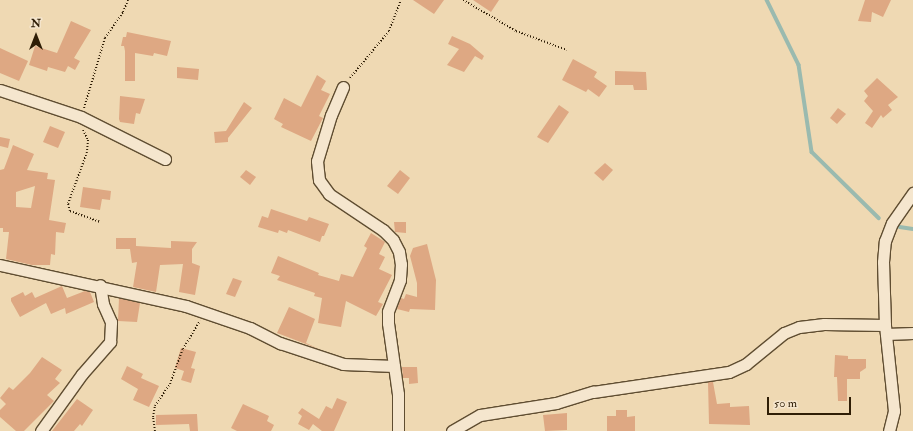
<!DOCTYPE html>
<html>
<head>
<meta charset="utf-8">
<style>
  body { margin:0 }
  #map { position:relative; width:913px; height:431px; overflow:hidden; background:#efd9b3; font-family:"IM FELL Double Pica",serif }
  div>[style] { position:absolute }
  .stream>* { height:3.5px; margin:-1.75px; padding:0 1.75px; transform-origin:1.75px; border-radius:1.75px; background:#9abaaf }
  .building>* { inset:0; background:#dea883 }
  .path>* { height:2px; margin-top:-1px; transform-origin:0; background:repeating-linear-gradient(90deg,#2f1e06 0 1px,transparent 0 3px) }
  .roads { filter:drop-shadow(1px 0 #5f4d31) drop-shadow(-1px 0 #5f4d31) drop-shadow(0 1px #5f4d31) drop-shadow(0 -1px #5f4d31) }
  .minor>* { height:11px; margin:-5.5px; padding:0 5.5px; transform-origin:5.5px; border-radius:5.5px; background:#f5e6ce }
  span { translate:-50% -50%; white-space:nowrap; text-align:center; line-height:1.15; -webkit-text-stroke:4px #f5e6ce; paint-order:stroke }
  .north { position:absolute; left:16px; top:16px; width:40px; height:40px; -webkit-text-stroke:3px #f5e6ce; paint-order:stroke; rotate:0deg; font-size:11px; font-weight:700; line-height:16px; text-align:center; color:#2f1e06 }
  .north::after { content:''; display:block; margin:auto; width:14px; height:18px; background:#2f1e06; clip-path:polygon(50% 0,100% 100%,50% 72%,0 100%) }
  .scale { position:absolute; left:767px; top:397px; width:84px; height:18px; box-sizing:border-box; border:2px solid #2f1e06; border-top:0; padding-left:5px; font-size:12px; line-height:14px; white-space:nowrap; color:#2f1e06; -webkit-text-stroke:3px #f5e6ce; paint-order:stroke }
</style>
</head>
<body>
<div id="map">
  <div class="stream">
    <div style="left:767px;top:0;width:72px;rotate:63.8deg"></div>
    <div style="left:799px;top:65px;width:88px;rotate:81.5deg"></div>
    <div style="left:812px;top:152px;width:94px;rotate:44.6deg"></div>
    <div style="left:900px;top:227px;width:13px;rotate:9deg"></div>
  </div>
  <div class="building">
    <div style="clip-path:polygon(413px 0,444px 0,434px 14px)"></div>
    <div style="clip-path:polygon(473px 0,499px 0,491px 12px)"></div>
    <div style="clip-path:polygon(865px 0,891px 0,883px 17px,872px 12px,871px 22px,858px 21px)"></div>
    <div style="clip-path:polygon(71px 21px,91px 30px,74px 58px,80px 61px,75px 70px,68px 66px,65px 72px,48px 67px,47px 71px,29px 65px,35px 46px,57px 53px)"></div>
    <div style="clip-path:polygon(127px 32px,171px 41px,167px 56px,154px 53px,153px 56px,135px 53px,135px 81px,125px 81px,125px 51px,124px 46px,121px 46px,123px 37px,126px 37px)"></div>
    <div style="clip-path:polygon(452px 36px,470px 44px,484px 56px,482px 60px,475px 56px,464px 72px,447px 65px,459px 49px,448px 44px)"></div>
    <div style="clip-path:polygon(0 48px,28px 61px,19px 81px,0 73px)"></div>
    <div style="clip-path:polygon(573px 59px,597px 72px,594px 77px,607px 86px,599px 97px,588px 89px,586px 92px,562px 80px)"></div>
    <div style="clip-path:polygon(177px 67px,199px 69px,198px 80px,177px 78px)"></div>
    <div style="clip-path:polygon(615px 71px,646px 72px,647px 90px,634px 90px,633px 85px,615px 85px)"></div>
    <div style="clip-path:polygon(317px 75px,326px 81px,321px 90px,330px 94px,319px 116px,323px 118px,311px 141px,281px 127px,283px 124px,274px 119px,284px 98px,301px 107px)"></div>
    <div style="clip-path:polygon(877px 78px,898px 97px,888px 105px,892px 110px,883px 118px,881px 115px,872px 128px,865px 123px,873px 111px,864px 101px,868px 96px,864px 91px)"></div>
    <div style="clip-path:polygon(120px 96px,145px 99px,140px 114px,136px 113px,134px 124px,120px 122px,119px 119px)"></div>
    <div style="clip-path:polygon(244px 102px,252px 108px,228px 138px,228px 142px,215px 143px,214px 132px,226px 131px)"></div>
    <div style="clip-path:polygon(559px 105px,569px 112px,548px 143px,537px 137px)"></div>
    <div style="clip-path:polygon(838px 108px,846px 114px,837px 124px,830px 118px)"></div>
    <div style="clip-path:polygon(50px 126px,65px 132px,58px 148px,43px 142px)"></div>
    <div style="clip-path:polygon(0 137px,10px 139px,8px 148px,0 146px)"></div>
    <div style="clip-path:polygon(evenodd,13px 145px,34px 154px,27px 170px,48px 173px,47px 179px,55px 180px,49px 220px,66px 223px,64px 233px,56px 232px,55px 255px,51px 254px,50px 265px,32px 265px,6px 259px,9px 232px,3px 232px,3px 228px,0 228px,0 170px,4px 169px,13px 145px,35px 186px,31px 208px,16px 207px,16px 192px,35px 186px)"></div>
    <div style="clip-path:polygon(605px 163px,613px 170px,603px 181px,594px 173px)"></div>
    <div style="clip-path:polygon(246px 170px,256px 177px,250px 185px,240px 177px)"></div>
    <div style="clip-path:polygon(400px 170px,410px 178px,398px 194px,387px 186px)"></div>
    <div style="clip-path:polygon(83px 187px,111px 191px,110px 200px,102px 199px,100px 210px,80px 207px)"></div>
    <div style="clip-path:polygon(271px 209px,307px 221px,309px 217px,329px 224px,324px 236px,322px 236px,320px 242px,288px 230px,287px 233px,279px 230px,278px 233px,258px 227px,262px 216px,268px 218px)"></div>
    <div style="clip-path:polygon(394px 222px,406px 222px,406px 233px,395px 232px)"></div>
    <div style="clip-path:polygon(371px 233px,385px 242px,379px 254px,385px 257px,379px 269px,392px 275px,378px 302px,383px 304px,376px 316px,346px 301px,341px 327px,318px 323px,322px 298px,314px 296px,315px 293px,277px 280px,280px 276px,271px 273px,278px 256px,319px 273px,318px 275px,339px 281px,341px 274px,353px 277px,367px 248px,364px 246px)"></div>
    <div style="clip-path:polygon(116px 238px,136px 238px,136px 246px,171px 248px,171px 241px,197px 242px,192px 249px,192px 263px,200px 266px,195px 295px,179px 292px,183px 264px,160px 265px,156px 292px,133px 287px,137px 262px,132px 263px,130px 249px,116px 249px)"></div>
    <div style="clip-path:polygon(427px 244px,436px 280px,435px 310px,410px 309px,409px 312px,397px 309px,401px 298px,404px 299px,406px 294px,417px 297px,417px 283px,410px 256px,413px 248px)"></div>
    <div style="clip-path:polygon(233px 278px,242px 281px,235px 297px,226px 294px)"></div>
    <div style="clip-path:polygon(62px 286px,67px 298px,85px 291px,90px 292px,94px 302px,66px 314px,65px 308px,51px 314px,46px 303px,20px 317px,11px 301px,11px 298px,23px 292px,25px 296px,32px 292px,35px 298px)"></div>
    <div style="clip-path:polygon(119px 298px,140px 303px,137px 322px,118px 321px)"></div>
    <div style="clip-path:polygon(289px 307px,315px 319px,306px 343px,319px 349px,277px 333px)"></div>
    <div style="clip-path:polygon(181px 348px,196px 352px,191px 368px,195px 369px,191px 383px,181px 380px,184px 371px,175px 368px)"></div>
    <div style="clip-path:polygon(835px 355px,848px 356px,848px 359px,866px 359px,866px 368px,860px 372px,860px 379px,847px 379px,847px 401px,838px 401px,837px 377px,834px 377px)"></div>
    <div style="clip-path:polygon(42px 357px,62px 370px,55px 379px,60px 383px,47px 395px,54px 401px,24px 431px,16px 431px,0 417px,0 410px,6px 404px,0 398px,9px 387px,13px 390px,30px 373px)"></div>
    <div style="clip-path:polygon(127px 366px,143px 374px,141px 378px,159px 386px,149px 407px,133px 400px,138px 389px,121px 379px)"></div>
    <div style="clip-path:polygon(402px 367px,417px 367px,418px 383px,409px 384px,409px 378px,403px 378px)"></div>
    <div style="clip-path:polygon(708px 382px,713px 382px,717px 404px,730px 403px,730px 407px,749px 406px,750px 425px,709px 424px)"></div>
    <div style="clip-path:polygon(337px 398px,347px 402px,334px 431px,322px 431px,313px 424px,309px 430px,298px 424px,302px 416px,298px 413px,302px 408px,319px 419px,326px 406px,332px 409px)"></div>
    <div style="clip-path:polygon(77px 399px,93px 410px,82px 426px,80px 424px,74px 431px,52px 431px)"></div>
    <div style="clip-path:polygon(243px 404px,269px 416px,267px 421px,274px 425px,271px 431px,237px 431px,231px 428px)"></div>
    <div style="clip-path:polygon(616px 410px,627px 410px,627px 417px,635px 416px,635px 431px,607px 431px,607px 416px,616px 416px)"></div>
    <div style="clip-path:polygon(567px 413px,567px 430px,545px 431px,543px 415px)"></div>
    <div style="clip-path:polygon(197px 414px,198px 431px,190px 431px,189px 424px,156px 425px,156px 415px)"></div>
  </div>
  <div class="path">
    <div style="left:463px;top:0;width:61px;rotate:30.3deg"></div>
    <div style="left:516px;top:31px;width:54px;rotate:20.4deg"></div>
    <div style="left:350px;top:78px;width:61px;rotate:-50.3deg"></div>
    <div style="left:389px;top:31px;width:33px;rotate:-69deg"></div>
    <div style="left:84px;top:108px;width:73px;rotate:-73.3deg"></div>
    <div style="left:105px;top:38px;width:32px;rotate:-55deg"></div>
    <div style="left:123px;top:12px;width:13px;rotate:-67deg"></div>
    <div style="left:83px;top:130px;width:11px;rotate:63deg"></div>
    <div style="left:88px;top:140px;width:12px;rotate:95deg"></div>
    <div style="left:87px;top:152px;width:55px;rotate:110.1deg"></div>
    <div style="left:68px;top:204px;width:7px;rotate:74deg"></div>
    <div style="left:70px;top:211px;width:32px;rotate:20deg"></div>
    <div style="left:155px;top:431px;width:14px;rotate:-98deg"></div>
    <div style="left:153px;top:417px;width:11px;rotate:-80deg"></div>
    <div style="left:155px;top:406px;width:27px;rotate:-56deg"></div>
    <div style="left:170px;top:384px;width:37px;rotate:-70deg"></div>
    <div style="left:183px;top:349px;width:33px;rotate:-59deg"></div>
  </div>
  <div class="roads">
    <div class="minor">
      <div style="left:343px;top:87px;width:30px;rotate:113deg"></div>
      <div style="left:331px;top:115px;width:48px;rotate:106.9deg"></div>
      <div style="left:317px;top:161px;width:19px;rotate:84deg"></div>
      <div style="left:319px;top:180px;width:17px;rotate:54deg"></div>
      <div style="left:329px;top:194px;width:65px;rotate:33.7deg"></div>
      <div style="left:383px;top:230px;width:14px;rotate:45deg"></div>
      <div style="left:393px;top:240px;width:13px;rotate:63deg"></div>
      <div style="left:399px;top:252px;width:12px;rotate:81deg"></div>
      <div style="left:401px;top:264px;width:16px;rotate:94deg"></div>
      <div style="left:400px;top:280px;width:34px;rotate:111deg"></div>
      <div style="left:388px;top:312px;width:11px;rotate:90deg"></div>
      <div style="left:388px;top:323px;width:72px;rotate:82deg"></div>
      <div style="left:398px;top:394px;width:37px;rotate:90deg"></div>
      <div style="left:0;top:90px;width:85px;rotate:18.4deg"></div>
      <div style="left:81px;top:117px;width:94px;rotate:26.6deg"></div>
      <div style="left:0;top:265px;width:190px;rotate:12.4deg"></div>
      <div style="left:186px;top:306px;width:68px;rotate:19deg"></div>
      <div style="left:250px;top:328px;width:34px;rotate:27deg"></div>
      <div style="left:280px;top:343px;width:66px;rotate:18.4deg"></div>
      <div style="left:343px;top:364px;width:51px;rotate:2.2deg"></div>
      <div style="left:886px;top:334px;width:27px;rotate:-2deg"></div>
      <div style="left:41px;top:431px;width:70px;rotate:-54.3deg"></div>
      <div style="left:82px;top:374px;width:43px;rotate:-48.8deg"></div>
      <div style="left:110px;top:342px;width:20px;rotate:-87deg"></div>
      <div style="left:111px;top:322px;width:20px;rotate:-114deg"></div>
      <div style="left:103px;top:304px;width:19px;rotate:-99deg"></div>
      <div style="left:452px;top:431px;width:32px;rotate:-30deg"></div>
      <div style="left:480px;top:415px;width:77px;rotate:-9deg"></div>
      <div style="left:556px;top:403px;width:39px;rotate:-17deg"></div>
      <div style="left:593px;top:392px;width:137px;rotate:-8.4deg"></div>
      <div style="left:729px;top:372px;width:19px;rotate:-25deg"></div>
      <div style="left:746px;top:364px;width:49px;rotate:-39.2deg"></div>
      <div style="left:784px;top:333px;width:16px;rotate:-22deg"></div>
      <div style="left:799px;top:327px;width:25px;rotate:-7deg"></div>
      <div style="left:824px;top:324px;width:61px;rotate:0.9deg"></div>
      <div style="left:889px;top:431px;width:21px;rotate:-76deg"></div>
      <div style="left:894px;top:411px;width:86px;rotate:-96deg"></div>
      <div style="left:885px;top:325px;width:63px;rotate:-91.8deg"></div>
      <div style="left:883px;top:262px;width:21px;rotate:-85deg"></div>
      <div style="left:885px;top:241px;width:19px;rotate:-69deg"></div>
      <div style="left:892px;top:223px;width:37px;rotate:-55deg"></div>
    </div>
  </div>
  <div class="north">N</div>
  <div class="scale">50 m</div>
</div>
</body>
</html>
